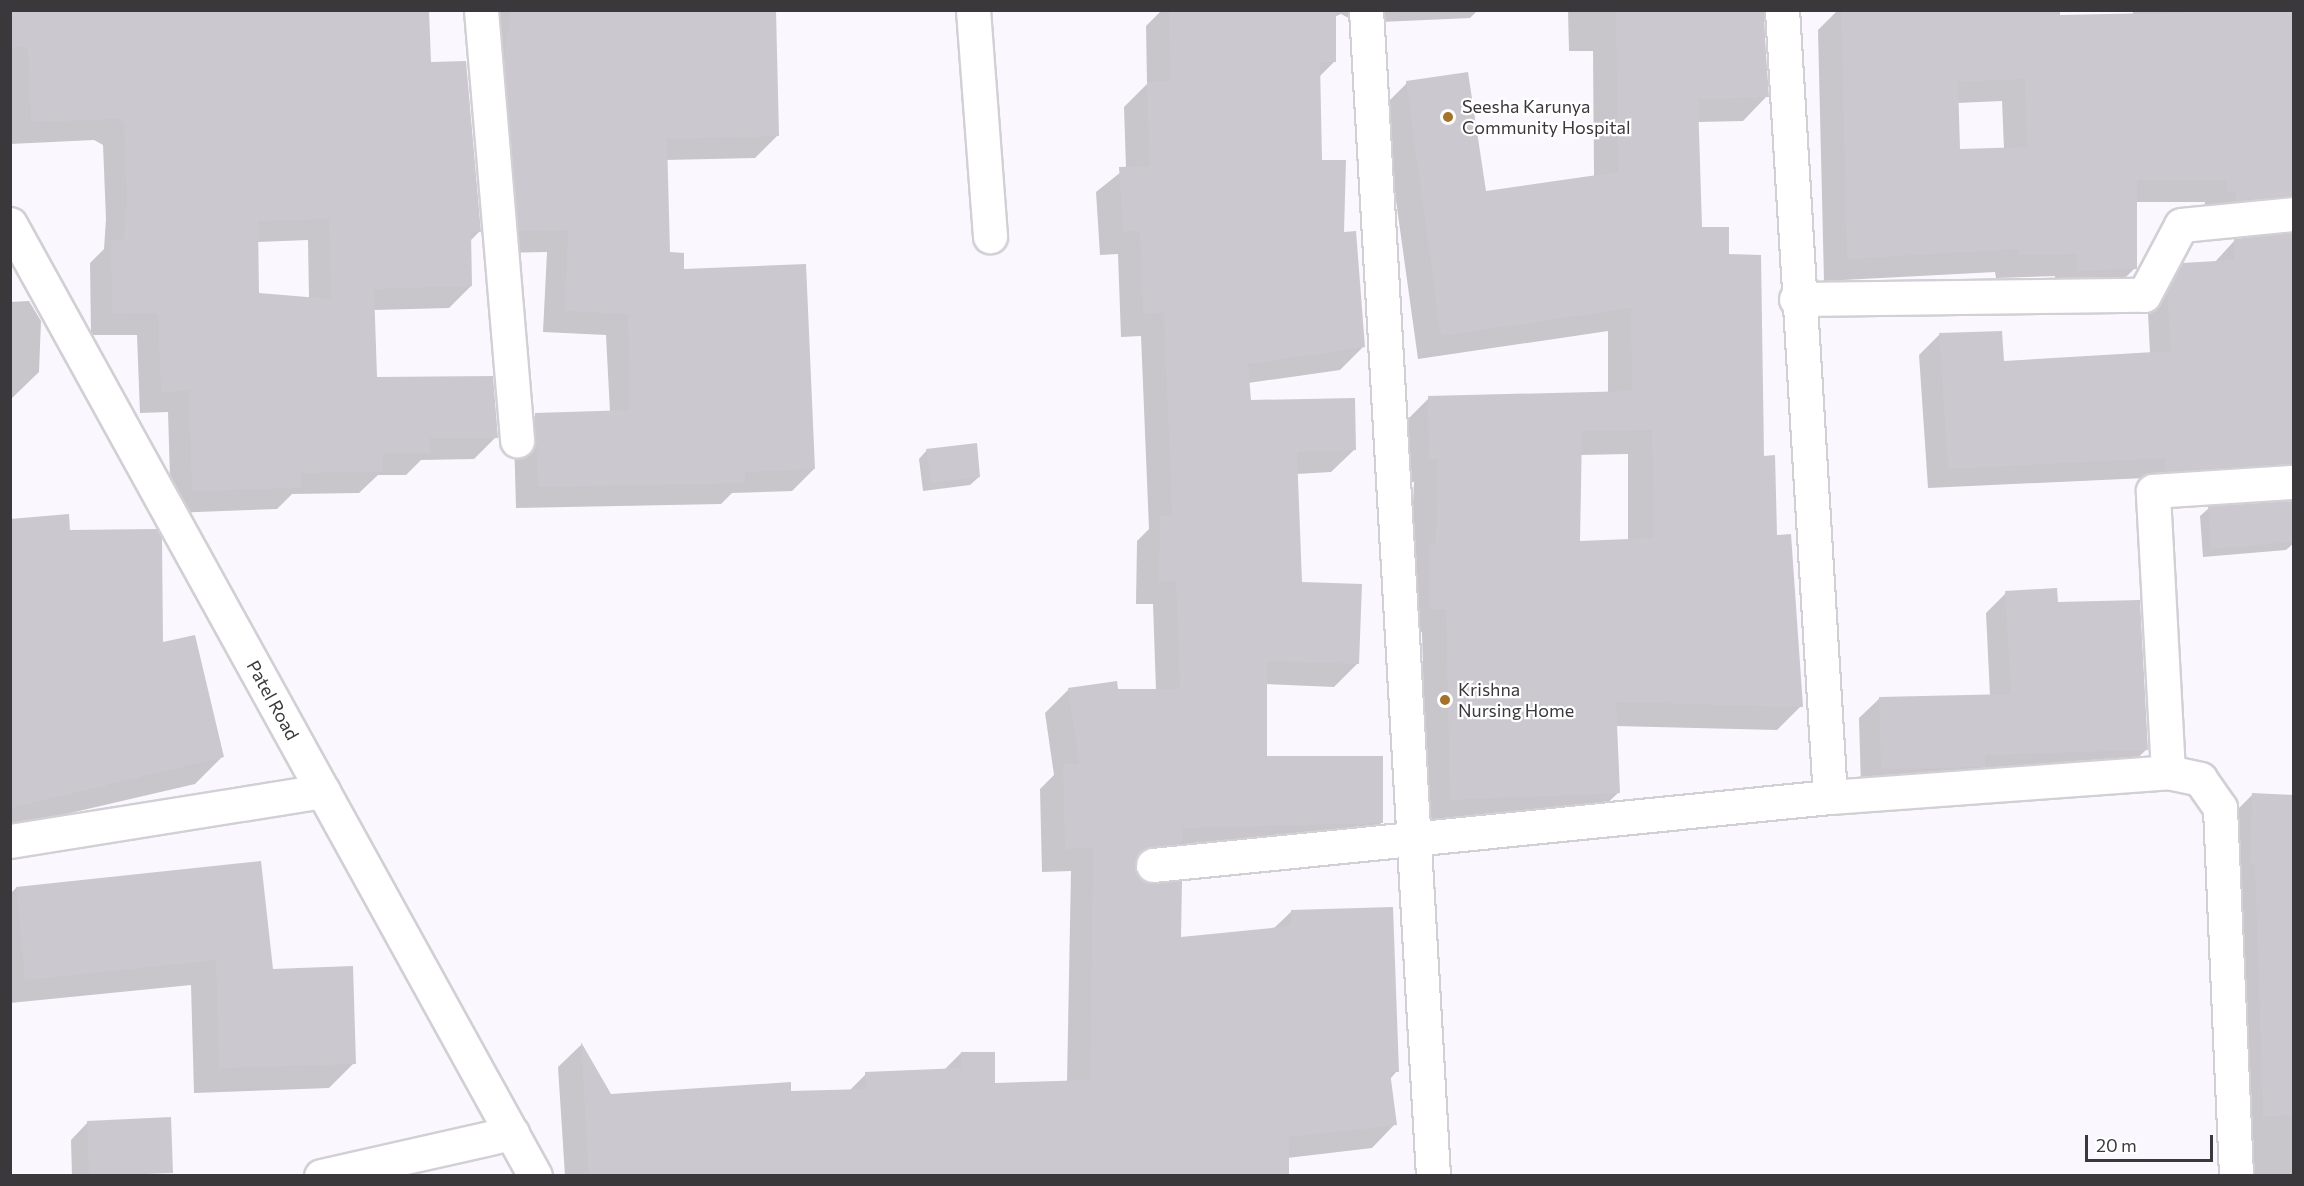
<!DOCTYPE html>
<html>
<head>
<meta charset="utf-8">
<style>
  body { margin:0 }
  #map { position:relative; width:2304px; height:1186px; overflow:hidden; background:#faf7fe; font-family:Commissioner,sans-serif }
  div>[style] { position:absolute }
  .shadow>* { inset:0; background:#0003 }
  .building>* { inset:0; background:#ccc8cf }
  .roads { filter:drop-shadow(2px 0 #d2cfd5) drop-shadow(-2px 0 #d2cfd5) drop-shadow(0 2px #d2cfd5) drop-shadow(0 -2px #d2cfd5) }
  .minor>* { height:33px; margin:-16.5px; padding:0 16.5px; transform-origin:16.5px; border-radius:16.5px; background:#fff }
  .dots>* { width:16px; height:16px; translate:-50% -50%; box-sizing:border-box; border:3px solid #fff; border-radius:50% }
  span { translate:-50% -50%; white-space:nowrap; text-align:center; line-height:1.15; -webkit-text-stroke:4.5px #fff; paint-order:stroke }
  .poi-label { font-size:18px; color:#3a383b }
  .left { translate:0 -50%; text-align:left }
  .street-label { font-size:18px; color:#3a383b }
  .frame { position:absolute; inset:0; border:12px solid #3a383b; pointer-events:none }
  .scale { position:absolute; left:2085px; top:1135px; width:128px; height:27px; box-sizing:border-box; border:3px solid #3a383b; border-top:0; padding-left:8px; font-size:18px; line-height:21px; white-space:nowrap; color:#3a383b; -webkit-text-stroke:4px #fff; paint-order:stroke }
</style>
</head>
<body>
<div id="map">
  <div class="shadow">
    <div style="clip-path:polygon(evenodd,10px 10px,430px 63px,479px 232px,470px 241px,471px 286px,449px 308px,373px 310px,375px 379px,496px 437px,474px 459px,421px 460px,406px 475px,378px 475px,359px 493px,292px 494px,277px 509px,171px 513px,168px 412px,140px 413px,137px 335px,91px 335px,90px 263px,104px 249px,106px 219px,103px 145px,94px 140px,10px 144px,10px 10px,308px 240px,309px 299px,258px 294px,257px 242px,308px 240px)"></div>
    <div style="clip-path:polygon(489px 10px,775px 10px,777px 136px,755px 158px,666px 160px,669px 253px,814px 469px,792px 491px,732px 493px,721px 504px,516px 508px,514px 437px,536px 415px,610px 412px,606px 335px,543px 332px,547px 252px,497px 253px)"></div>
    <div style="clip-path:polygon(1162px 10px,1478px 10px,1470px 18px,1358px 23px,1341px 14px,1334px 17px,1335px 61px,1319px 77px,1320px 161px,1343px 233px,1364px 346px,1340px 370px,1248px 383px,1250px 402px,1355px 449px,1331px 472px,1296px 474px,1301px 584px,1358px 663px,1334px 687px,1265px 684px,1265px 758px,1382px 822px,1359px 846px,1135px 870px,1179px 939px,1273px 929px,1292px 911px,1397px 1071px,1390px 1079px,1395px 1124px,1372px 1148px,1287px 1158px,1288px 1176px,565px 1176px,558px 1067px,581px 1045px,610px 1096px,849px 1091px,866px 1074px,944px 1070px,961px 1053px,993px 1085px,1067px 1082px,1071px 871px,1042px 872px,1040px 789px,1054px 775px,1045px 713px,1068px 690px,1156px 691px,1153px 604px,1136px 604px,1137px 541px,1149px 529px,1141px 336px,1121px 337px,1118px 254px,1100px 255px,1096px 192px,1126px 168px,1124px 107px,1147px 84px,1146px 26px)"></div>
    <div style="clip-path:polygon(evenodd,1568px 10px,1764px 10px,1767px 96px,1743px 121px,1697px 122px,1700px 228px,1727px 255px,1801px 706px,1777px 730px,1615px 726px,1619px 792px,1594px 816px,1427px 824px,1422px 632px,1407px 632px,1414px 482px,1406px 482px,1405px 422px,1429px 398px,1608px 394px,1608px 331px,1418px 359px,1383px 107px,1407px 83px,1485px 193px,1594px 177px,1593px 51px,1569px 51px,1568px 10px,1628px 454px,1628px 541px,1578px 542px,1580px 455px,1628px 454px)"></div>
    <div style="clip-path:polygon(evenodd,1838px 10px,2058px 10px,2059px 17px,2133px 16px,2133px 10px,2294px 10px,2294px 217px,2204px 214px,2205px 202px,2136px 202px,2135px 268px,2112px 291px,2055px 293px,2055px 276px,1996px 278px,1995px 272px,1824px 281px,1818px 30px,1838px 10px,2002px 101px,2004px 149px,1958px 151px,1957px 103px,2002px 101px)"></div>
    <div style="clip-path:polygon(2294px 230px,2294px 497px,2145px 478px,1928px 488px,1919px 355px,1939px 335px,2002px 363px,2150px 353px,2148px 313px,2162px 286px,2183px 265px,2214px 263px,2235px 240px)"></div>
    <div style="clip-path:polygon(29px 301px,41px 321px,39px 372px,10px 400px,10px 302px)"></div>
    <div style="clip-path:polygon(927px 450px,979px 477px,970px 485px,923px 491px,919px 459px)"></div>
    <div style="clip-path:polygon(2209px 508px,2294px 529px,2294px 543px,2286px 550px,2203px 557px,2200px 516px)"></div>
    <div style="clip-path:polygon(10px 520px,69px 532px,161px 644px,222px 757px,195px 784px,10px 827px)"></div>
    <div style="clip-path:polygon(2006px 593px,2056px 604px,2147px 749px,2126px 769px,1861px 788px,1859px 718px,1880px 698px,1990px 696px,1986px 613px)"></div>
    <div style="clip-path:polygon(2252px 795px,2294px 795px,2294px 1176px,2248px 1176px,2226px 821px)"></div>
    <div style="clip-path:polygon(16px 888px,271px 970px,354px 1063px,329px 1088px,194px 1093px,191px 985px,10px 1003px,10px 894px)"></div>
    <div style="clip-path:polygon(88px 1122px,171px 1172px,72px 1176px,71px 1140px)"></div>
  </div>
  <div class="building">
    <div style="clip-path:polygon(evenodd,10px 10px,429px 10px,431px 62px,466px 61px,481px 232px,471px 232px,472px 286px,374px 289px,377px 377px,493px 376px,498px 438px,430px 438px,430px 453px,383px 453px,383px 472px,301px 473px,301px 488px,192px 491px,189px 391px,161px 392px,158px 313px,112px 314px,111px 240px,124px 240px,127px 196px,124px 123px,117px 119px,31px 122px,28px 47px,10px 47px,10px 10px,329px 219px,331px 299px,259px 293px,258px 221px,329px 219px)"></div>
    <div style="clip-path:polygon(511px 10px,776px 10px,779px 136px,667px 139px,670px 252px,684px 253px,684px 269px,806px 264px,815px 469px,745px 472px,745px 483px,538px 487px,535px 413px,630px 410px,628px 314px,565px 311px,568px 230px,518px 231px,504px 60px)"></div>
    <div style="clip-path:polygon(1169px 10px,1336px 10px,1336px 62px,1320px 62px,1322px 160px,1346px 160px,1344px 232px,1356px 231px,1365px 347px,1248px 364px,1251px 400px,1355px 398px,1356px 450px,1297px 452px,1302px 582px,1362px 584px,1359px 664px,1267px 661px,1267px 756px,1383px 756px,1383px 823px,1183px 828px,1182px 843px,1143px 849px,1134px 867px,1146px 882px,1182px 881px,1181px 937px,1291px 926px,1291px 910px,1393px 907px,1399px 1072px,1390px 1072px,1397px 1125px,1289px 1137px,1289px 1176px,589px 1176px,581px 1042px,611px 1094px,791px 1082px,791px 1091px,866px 1089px,865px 1072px,961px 1068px,961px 1052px,995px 1052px,995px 1083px,1090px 1080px,1093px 848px,1065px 849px,1063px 764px,1079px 764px,1068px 688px,1117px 681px,1118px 689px,1180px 689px,1176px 581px,1159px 581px,1160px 516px,1172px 516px,1164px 313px,1143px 314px,1140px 231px,1123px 232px,1119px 167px,1150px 166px,1147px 82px,1170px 81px)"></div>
    <div style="clip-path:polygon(evenodd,1616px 10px,1763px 10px,1769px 97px,1698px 99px,1702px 227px,1729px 227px,1729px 254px,1761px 255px,1764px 456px,1775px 455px,1777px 535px,1791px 534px,1803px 707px,1616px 702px,1620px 793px,1450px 800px,1446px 609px,1430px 609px,1429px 543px,1436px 543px,1438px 459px,1429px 459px,1428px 396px,1632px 391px,1631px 308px,1441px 336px,1406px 81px,1468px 72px,1486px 191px,1618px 172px,1616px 10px,1652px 430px,1654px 538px,1580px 541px,1582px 431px,1652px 430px)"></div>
    <div style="clip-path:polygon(evenodd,1841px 10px,2060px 10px,2060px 15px,2294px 10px,2294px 195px,2235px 201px,2236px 192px,2227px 191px,2227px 180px,2137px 180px,2137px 269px,2078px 271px,2077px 254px,2018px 255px,2018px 249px,1847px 259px,1841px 10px,2025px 79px,2027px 147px,1960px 149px,1958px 82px,2025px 79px)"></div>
    <div style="clip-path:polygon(2294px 233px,2293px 463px,2165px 471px,2165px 458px,1948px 469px,1939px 333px,2002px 331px,2004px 361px,2171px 351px,2167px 291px,2182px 263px,2234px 260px,2234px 239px)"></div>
    <div style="clip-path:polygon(977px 443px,980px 477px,931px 483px,926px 449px)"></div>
    <div style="clip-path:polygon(2293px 501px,2294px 542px,2211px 549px,2208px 506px)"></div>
    <div style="clip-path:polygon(69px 514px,70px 530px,157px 529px,162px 538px,163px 642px,195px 635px,224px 757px,10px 808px,10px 519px)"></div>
    <div style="clip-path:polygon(2057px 588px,2058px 602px,2140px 600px,2148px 750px,1985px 755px,1985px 767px,1881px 769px,1879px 697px,2011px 694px,2005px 591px)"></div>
    <div style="clip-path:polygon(2252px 793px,2294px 795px,2294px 1115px,2263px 1116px,2255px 864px,2250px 864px)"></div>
    <div style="clip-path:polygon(261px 861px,273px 969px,353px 966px,356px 1064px,219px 1068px,216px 960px,25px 980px,16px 887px)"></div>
    <div style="clip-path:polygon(171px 1117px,173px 1173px,89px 1176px,87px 1121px)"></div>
  </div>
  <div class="roads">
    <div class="minor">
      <div style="left:481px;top:10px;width:432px;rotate:85.2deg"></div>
      <div style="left:973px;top:10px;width:227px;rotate:85.7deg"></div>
      <div style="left:1366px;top:10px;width:1168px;rotate:86.71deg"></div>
      <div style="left:1782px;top:10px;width:788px;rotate:86.51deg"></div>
      <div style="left:10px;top:224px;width:1087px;rotate:61.12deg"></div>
      <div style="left:1796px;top:299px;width:348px;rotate:-0.7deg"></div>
      <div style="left:2144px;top:295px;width:79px;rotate:-62.1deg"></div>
      <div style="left:2181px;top:225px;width:114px;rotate:-5.6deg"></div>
      <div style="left:2168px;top:772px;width:281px;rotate:-93.1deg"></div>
      <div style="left:2153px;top:491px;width:141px;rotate:-3.7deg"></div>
      <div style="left:10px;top:841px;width:317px;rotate:-9.1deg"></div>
      <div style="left:1153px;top:865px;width:680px;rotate:-5.74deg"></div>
      <div style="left:1830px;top:797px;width:339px;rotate:-4.2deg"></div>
      <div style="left:2168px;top:772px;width:33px;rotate:12deg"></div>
      <div style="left:2200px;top:779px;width:35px;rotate:55deg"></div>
      <div style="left:2220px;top:808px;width:368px;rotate:87.5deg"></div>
      <div style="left:321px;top:1176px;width:196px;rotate:-12.7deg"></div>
    </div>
  </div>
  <div class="dots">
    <div style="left:1448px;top:117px;background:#a47228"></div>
    <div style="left:1445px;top:700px;background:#a47228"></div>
  </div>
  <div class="poi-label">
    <span class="left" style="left:1462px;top:117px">Seesha Karunya<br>Community Hospital</span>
    <span class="left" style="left:1458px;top:700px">Krishna<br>Nursing Home</span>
  </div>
  <div class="street-label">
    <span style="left:273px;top:700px;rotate:61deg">Patel Road</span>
  </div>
  <div class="frame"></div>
  <div class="scale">20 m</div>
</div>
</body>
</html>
